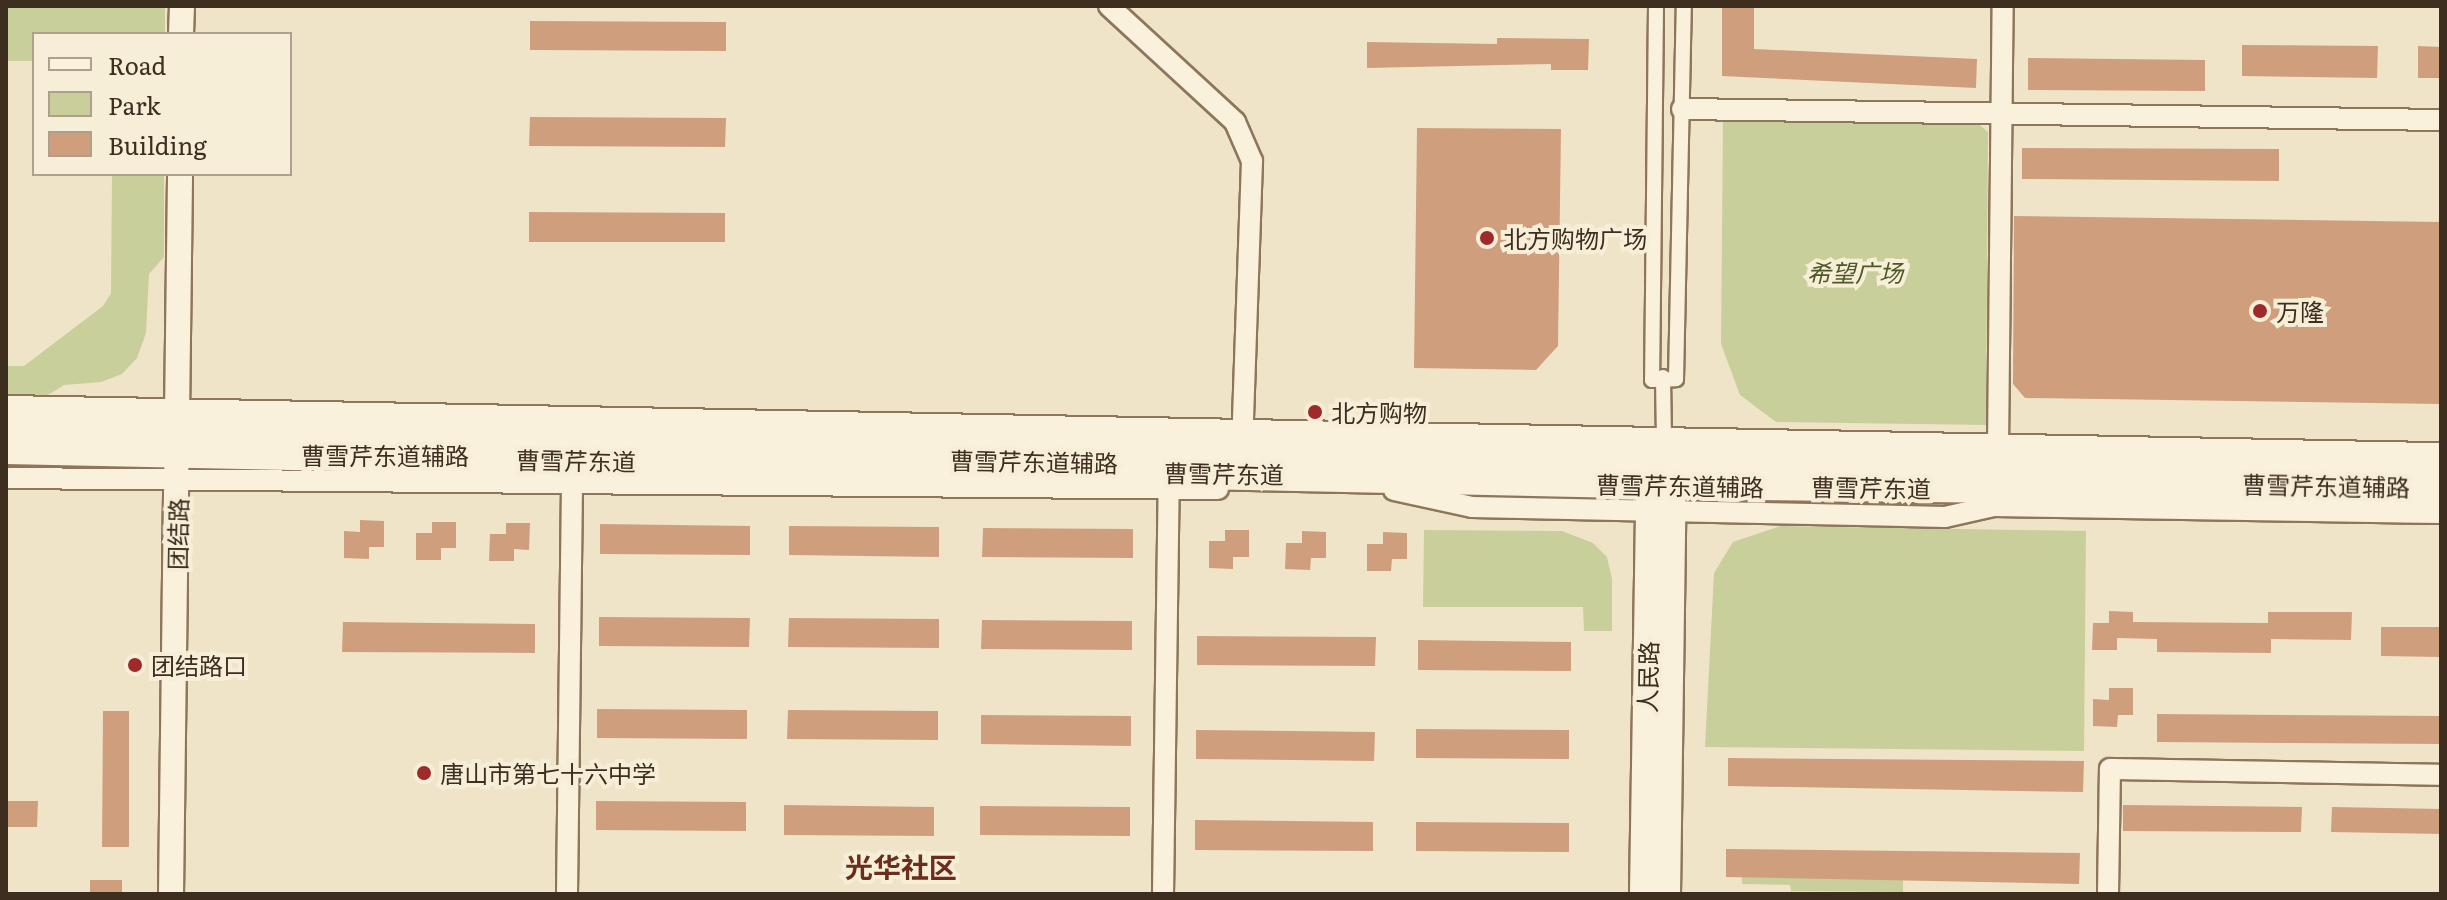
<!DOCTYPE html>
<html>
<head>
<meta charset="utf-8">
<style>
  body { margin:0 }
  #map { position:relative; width:2447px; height:900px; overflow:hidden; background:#f0e4c8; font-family:Literata,"Noto Sans SC",serif }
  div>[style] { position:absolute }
  .green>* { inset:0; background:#c9cf9b }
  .building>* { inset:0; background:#cf9f7d }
  .roads { filter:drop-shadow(2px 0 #8d765c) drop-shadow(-2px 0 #8d765c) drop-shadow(0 2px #8d765c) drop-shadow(0 -2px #8d765c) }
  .pedestrian>* { height:14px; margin:-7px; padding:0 7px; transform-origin:7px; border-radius:7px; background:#faf1dc }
  .minor>* { height:20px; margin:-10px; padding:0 10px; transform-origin:10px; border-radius:10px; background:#faf1dc }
  .tertiary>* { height:24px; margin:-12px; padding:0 12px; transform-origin:12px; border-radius:12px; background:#faf1dc }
  .secondary>* { height:28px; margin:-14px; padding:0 14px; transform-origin:14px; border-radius:14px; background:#faf1dc }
  .dots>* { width:22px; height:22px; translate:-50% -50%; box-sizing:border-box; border:4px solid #f7eed8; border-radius:50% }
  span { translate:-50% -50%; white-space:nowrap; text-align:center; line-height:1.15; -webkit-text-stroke:8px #f7eed8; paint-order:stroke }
  .poi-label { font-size:24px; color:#3d2e20 }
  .left { translate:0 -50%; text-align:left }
  .park-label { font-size:24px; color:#4d5a26; font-style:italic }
  .street-label { font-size:24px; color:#3d2e20 }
  .quarter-label { font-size:28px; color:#6b2e1e; font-weight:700 }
  .frame { position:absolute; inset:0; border:8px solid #3d2e20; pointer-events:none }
  .legend { position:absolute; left:32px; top:32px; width:260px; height:144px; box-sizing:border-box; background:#f7eed8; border:2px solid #ada18e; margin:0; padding:10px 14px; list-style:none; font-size:24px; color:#3d2e20 }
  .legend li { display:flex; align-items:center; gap:16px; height:40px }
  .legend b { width:40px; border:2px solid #ada18e }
</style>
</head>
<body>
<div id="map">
  <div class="green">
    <div style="clip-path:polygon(6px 6px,165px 6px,165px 34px,34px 34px,34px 61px,6px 61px)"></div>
    <div style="clip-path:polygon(1723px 118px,1975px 121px,1988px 132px,1986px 425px,1776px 422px,1740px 395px,1721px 344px)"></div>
    <div style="clip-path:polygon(112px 174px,164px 174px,164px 257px,149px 274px,146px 333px,137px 358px,122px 374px,101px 382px,64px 385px,48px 395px,6px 395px,6px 366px,24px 366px,103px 306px,111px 293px)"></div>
    <div style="clip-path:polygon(1781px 526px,2086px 531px,2084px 751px,1705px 747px,1714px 573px,1733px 542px)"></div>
    <div style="clip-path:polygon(1424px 530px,1562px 531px,1593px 543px,1607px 557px,1612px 579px,1612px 631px,1584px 631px,1583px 607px,1423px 607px)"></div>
    <div style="clip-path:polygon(1742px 875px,1903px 877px,1903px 892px,1791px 891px,1790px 885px,1742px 884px)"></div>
  </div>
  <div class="building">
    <div style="clip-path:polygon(1722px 6px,1754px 6px,1754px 49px,1977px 59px,1976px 88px,1722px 76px)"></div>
    <div style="clip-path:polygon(530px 21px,726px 22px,726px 51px,530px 50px)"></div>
    <div style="clip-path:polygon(1497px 38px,1589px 39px,1588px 70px,1551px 70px,1551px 64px,1367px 68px,1367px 42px,1497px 44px)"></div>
    <div style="clip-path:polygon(2242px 45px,2378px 46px,2377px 78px,2242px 76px)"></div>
    <div style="clip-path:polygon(2418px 46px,2441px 47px,2441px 78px,2418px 78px)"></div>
    <div style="clip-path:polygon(2028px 58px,2205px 60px,2205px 91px,2028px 90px)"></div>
    <div style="clip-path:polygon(530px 117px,726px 118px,725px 147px,529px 146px)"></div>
    <div style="clip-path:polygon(1417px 128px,1561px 129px,1558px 346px,1536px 370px,1414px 368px)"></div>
    <div style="clip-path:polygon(2022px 148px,2279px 149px,2279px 181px,2022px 179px)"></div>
    <div style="clip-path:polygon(529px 212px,725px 213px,725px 242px,529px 242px)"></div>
    <div style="clip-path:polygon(2014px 216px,2441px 222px,2441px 404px,2025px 398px,2013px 384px)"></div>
    <div style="clip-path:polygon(360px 520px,384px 521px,384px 547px,369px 547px,369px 559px,344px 558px,344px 531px,360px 532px)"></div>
    <div style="clip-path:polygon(432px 522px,456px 522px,456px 548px,441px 548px,441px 560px,416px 560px,416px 533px,432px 533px)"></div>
    <div style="clip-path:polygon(506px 523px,530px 523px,529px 550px,514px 549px,514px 561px,489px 561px,490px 534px,506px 534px)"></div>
    <div style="clip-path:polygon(600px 524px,750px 526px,750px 555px,600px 554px)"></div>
    <div style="clip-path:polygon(789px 526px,939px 527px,939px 557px,789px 555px)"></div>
    <div style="clip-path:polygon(983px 528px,1133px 529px,1133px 558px,982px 557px)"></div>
    <div style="clip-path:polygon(1225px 530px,1249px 530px,1249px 557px,1233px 557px,1233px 569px,1209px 568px,1209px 541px,1225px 541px)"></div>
    <div style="clip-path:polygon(1302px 531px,1326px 532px,1326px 558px,1311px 558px,1310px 570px,1285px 569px,1286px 543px,1302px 543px)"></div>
    <div style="clip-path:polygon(1383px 532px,1407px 533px,1407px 559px,1392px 559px,1391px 571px,1367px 571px,1367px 544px,1383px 544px)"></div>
    <div style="clip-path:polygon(2109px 611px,2133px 612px,2133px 622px,2268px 623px,2268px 612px,2352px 612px,2351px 640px,2271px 639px,2271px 653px,2157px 652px,2157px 639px,2117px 638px,2117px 650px,2092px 650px,2093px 623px,2109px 623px)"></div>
    <div style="clip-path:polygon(599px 617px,750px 618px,749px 647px,599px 646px)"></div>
    <div style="clip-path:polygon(789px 618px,939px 619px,939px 648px,788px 647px)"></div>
    <div style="clip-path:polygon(982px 620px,1132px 621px,1132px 650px,981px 649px)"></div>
    <div style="clip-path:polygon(343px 622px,535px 624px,535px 653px,342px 652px)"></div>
    <div style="clip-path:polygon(2381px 627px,2441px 627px,2441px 657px,2381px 656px)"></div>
    <div style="clip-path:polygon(1197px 636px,1376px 637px,1375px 666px,1197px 665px)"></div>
    <div style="clip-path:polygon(1418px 640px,1571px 642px,1571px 671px,1418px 670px)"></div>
    <div style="clip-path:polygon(2109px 688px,2133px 688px,2133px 715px,2118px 715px,2117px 727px,2093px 726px,2093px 699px,2109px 700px)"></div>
    <div style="clip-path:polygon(597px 709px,747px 710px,747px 739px,597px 738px)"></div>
    <div style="clip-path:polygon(788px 710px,938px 711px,938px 740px,787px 739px)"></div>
    <div style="clip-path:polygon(103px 711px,129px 711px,129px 847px,102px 847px)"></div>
    <div style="clip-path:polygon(2157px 714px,2441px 716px,2441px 744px,2157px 742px)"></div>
    <div style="clip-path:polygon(981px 715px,1131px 716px,1131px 746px,981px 744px)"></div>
    <div style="clip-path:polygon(1416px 729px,1569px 730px,1569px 759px,1416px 758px)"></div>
    <div style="clip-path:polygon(1196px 730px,1375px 732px,1374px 761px,1196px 759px)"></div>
    <div style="clip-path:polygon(1728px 758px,2084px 761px,2083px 792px,1728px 786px)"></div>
    <div style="clip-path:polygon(6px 801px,38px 801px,37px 827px,6px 827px)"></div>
    <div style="clip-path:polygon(596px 801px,746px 802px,746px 831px,596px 830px)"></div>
    <div style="clip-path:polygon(784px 805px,934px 807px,934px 836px,784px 835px)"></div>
    <div style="clip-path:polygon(2123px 805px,2302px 807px,2301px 832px,2123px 831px)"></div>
    <div style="clip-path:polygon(980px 806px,1130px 807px,1130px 836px,980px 835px)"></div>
    <div style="clip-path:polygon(2332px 807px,2441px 809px,2441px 834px,2331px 832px)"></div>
    <div style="clip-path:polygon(1195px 820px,1373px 822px,1373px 851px,1195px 850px)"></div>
    <div style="clip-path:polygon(1416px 822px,1569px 823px,1569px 852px,1416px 851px)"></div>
    <div style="clip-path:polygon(1726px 849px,2080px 853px,2079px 884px,1726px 877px)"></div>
    <div style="clip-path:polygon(90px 880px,122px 880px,122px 894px,90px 894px)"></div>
  </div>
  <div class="roads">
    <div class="pedestrian">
      <div style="left:1656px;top:6px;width:374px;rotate:90.6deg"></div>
      <div style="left:1652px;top:380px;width:24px;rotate:-2deg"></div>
      <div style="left:1676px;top:379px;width:373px;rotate:-88.8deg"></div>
      <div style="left:1663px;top:377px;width:63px;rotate:89.1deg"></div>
    </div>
    <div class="minor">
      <div style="left:1109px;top:6px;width:171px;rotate:42.6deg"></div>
      <div style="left:1235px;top:122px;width:43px;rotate:66.4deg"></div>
      <div style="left:1252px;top:161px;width:282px;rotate:92deg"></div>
      <div style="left:1682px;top:109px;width:759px;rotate:0.83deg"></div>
      <div style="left:6px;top:406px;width:2435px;rotate:1.11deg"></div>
      <div style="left:1998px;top:448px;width:442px;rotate:-89.4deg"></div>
      <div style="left:6px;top:478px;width:1212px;rotate:0.52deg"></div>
      <div style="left:1394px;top:490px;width:80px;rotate:12.3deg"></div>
      <div style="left:1472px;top:507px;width:473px;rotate:1.2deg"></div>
      <div style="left:1945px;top:517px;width:50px;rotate:-12.7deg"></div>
      <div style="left:1994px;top:506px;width:447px;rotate:0.9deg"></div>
      <div style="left:567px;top:894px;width:413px;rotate:-89.3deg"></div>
      <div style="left:1163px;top:894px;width:405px;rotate:-89.2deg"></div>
      <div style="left:2108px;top:894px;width:125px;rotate:-89.1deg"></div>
      <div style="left:2110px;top:769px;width:331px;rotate:1deg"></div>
    </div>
    <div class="tertiary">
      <div style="left:181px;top:34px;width:28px;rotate:-88deg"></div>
      <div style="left:171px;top:894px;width:720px;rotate:-89.28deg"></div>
    </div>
    <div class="secondary">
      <div style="left:6px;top:427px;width:2435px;rotate:1.08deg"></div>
      <div style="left:6px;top:450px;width:1666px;rotate:1.2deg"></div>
      <div style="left:1672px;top:485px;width:769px;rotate:0.67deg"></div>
      <div style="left:1644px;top:894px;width:429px;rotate:-89.1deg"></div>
      <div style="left:1666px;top:894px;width:427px;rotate:-89.2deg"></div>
    </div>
  </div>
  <div class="dots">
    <div style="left:1487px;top:238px;background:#9e2a2b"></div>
    <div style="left:2260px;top:311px;background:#9e2a2b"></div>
    <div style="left:1315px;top:412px;background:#9e2a2b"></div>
    <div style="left:135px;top:665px;background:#9e2a2b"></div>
    <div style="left:424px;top:773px;background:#9e2a2b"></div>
  </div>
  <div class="poi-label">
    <span class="left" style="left:1503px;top:238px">北方购物广场</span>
    <span class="left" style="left:2276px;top:311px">万隆</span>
    <span class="left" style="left:1331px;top:412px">北方购物</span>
    <span class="left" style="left:151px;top:665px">团结路口</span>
    <span class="left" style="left:440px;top:773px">唐山市第七十六中学</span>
  </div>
  <div class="park-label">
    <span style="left:1855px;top:272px">希望广场</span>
  </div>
  <div class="street-label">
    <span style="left:385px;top:455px">曹雪芹东道辅路</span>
    <span style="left:576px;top:460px;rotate:1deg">曹雪芹东道</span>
    <span style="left:1034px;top:461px;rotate:1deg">曹雪芹东道辅路</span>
    <span style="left:1224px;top:473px;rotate:1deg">曹雪芹东道</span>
    <span style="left:1680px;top:485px;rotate:1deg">曹雪芹东道辅路</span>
    <span style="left:2326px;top:485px;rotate:1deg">曹雪芹东道辅路</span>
    <span style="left:1871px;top:487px;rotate:1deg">曹雪芹东道</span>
    <span style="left:177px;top:534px;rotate:-89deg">团结路</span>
    <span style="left:1647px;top:677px;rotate:-89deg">人民路</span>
  </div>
  <div class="quarter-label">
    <span style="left:901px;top:866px">光华社区</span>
  </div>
  <div class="frame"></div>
  <ul class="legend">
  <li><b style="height:10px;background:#faf1dc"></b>Road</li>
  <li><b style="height:22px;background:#c9cf9b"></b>Park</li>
  <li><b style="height:22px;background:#cf9f7d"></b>Building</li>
  </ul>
</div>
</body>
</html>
